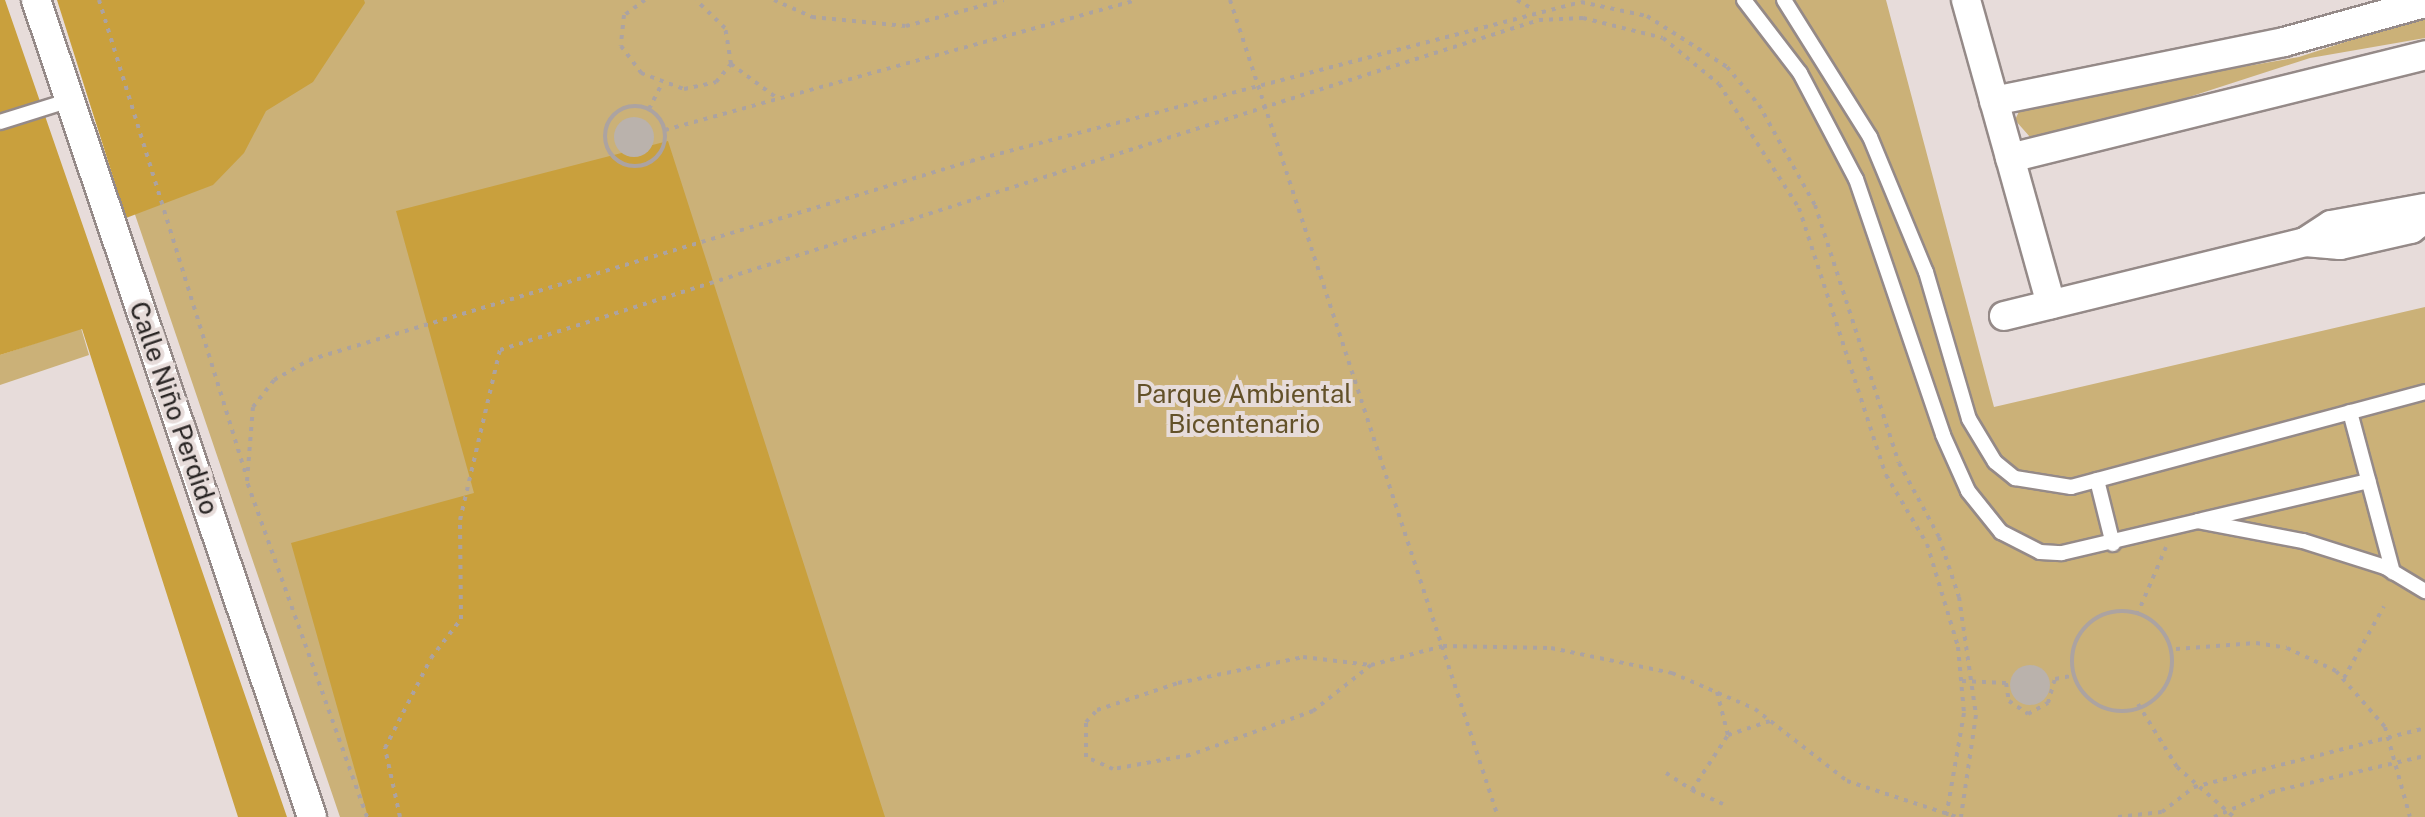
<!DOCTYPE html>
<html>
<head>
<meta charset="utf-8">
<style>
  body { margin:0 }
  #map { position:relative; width:2425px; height:817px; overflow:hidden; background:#e7dcda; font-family:"Public Sans",sans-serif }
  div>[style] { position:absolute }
  .green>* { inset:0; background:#cbb178 }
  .forest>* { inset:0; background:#c9a03d }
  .building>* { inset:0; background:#bab2ac }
  .round { border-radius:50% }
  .path>* { height:4px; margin-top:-2px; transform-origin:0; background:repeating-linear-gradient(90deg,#aca3a1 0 4px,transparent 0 10px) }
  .path>.ring { margin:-2px; padding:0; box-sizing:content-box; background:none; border:4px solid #aca3a1; border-radius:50% }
  .roads { filter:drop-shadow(2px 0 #958a88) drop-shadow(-2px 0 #958a88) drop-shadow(0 2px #958a88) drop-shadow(0 -2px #958a88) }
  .lane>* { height:14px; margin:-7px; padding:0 7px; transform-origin:7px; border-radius:7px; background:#fff }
  .street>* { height:28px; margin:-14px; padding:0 14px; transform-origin:14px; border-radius:14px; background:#fff }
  span { translate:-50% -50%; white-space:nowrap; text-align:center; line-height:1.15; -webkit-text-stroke:8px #e7dcda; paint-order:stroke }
  .park-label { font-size:26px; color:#635129 }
  .street-label { font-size:26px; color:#292524 }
</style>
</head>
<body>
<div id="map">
  <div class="green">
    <div style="clip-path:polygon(62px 0,1886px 0,1994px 407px,2425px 307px,2425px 817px,340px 817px)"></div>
    <div style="clip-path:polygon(2425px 16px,2425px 38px,2310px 58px,2152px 109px,2030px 137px,2015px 120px,2022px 105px,2299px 57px)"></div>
    <div style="clip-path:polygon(81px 328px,89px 355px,0 385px,0 355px)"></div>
  </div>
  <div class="forest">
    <div style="clip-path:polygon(0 0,5px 0,287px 817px,238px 817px,82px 329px,0 355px)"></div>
    <div style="clip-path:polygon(57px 0,364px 0,365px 3px,313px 82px,266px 111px,244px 153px,213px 185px,126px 218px)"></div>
    <div style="clip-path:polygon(668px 141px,885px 817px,368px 817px,291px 543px,474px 493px,396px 211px)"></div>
  </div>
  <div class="building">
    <div class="round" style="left:614px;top:117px;width:40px;height:40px"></div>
    <div class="round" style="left:2010px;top:665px;width:40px;height:40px"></div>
  </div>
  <div class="path">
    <div style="left:99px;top:0;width:498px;rotate:72.8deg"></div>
    <div style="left:645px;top:0;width:26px;rotate:144deg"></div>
    <div style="left:624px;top:15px;width:31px;rotate:96deg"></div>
    <div style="left:621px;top:46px;width:34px;rotate:53deg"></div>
    <div style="left:641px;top:73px;width:46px;rotate:20.4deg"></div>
    <div style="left:684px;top:89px;width:33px;rotate:-12deg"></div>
    <div style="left:716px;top:82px;width:23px;rotate:-50deg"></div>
    <div style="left:731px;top:64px;width:36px;rotate:-99deg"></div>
    <div style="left:725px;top:28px;width:40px;rotate:-136deg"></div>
    <div style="left:774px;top:0;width:42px;rotate:24.1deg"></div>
    <div style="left:812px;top:17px;width:94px;rotate:5.5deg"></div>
    <div style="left:906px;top:26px;width:101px;rotate:-14.9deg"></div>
    <div style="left:1230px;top:0;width:860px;rotate:71.84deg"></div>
    <div style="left:1517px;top:0;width:20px;rotate:30deg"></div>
    <div style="left:731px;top:64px;width:57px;rotate:36.5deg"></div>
    <div class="ring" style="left:605px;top:106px;width:56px;height:56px"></div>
    <div style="left:649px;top:109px;width:27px;rotate:-63deg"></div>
    <div style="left:665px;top:130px;width:489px;rotate:-15.4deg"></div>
    <div class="ring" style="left:2072px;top:611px;width:96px;height:96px"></div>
    <div style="left:2137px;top:615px;width:74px;rotate:-66.9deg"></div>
    <div style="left:2176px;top:649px;width:80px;rotate:-4.3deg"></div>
    <div style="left:2256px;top:643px;width:31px;rotate:9deg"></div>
    <div style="left:2287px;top:648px;width:54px;rotate:25.1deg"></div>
    <div style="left:2336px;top:671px;width:74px;rotate:48.8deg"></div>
    <div style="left:2385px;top:727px;width:93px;rotate:74.5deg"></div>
    <div style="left:1371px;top:665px;width:74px;rotate:141.6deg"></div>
    <div style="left:1313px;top:711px;width:131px;rotate:160.3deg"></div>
    <div style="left:1190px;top:755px;width:78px;rotate:169.7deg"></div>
    <div style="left:1113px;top:769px;width:30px;rotate:-156deg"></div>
    <div style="left:1086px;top:757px;width:35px;rotate:-90deg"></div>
    <div style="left:1086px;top:722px;width:16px;rotate:-47deg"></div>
    <div style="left:1097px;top:710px;width:85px;rotate:-18.4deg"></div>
    <div style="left:1178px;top:683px;width:128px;rotate:-11.7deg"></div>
    <div style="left:1303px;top:657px;width:68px;rotate:6.7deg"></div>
    <div style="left:1371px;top:665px;width:74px;rotate:-14.8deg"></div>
    <div style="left:1443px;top:646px;width:108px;rotate:1.1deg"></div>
    <div style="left:1551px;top:648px;width:124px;rotate:11.7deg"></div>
    <div style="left:1672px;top:673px;width:90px;rotate:23.4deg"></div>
    <div style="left:1755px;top:709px;width:117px;rotate:38deg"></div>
    <div style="left:1847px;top:781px;width:116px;rotate:18.1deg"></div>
    <div style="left:2344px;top:678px;width:82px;rotate:-60.9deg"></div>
    <div style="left:1962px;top:681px;width:44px;rotate:2.6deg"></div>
    <div style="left:2006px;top:683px;width:18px;rotate:81deg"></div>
    <div style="left:2009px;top:701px;width:23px;rotate:34deg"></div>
    <div style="left:2028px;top:714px;width:23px;rotate:-29deg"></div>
    <div style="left:2048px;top:703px;width:25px;rotate:-74deg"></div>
    <div style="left:2055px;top:679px;width:16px;rotate:-11deg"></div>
    <div style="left:1717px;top:692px;width:44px;rotate:75.7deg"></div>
    <div style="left:2138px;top:704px;width:74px;rotate:58.2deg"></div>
    <div style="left:2177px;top:767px;width:76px;rotate:41.3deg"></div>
    <div style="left:1666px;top:773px;width:31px;rotate:33deg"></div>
    <div style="left:1723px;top:804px;width:34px;rotate:-156deg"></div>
    <div style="left:1692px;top:790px;width:66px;rotate:-56.8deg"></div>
    <div style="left:1728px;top:735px;width:44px;rotate:-18.4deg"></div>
    <div style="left:367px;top:817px;width:357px;rotate:-109.7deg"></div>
    <div style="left:247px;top:481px;width:74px;rotate:-85.4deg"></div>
    <div style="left:253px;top:407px;width:34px;rotate:-52deg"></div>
    <div style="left:274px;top:380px;width:40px;rotate:-29.7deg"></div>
    <div style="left:309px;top:360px;width:691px;rotate:-16.73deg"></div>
    <div style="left:971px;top:161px;width:630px;rotate:-14.61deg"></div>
    <div style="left:1581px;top:2px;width:67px;rotate:12deg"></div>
    <div style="left:1647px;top:16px;width:95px;rotate:32.5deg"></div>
    <div style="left:1727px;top:67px;width:50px;rotate:49.9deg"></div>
    <div style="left:1759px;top:105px;width:115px;rotate:60.8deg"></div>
    <div style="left:1815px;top:205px;width:271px;rotate:72deg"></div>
    <div style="left:1899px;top:463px;width:84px;rotate:61.6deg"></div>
    <div style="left:1939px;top:537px;width:63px;rotate:71.6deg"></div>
    <div style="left:1959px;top:597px;width:119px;rotate:81.8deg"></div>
    <div style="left:1976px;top:715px;width:103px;rotate:98.4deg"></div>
    <div style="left:400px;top:817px;width:71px;rotate:-102.3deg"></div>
    <div style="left:385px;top:748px;width:101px;rotate:-62.9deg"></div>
    <div style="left:431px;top:658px;width:49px;rotate:-52.4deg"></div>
    <div style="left:461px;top:619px;width:99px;rotate:-90.6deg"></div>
    <div style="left:460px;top:520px;width:175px;rotate:-76.8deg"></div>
    <div style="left:500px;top:350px;width:1090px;rotate:-17.62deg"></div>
    <div style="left:1539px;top:20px;width:44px;rotate:-2.6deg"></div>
    <div style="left:1583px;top:18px;width:82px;rotate:14deg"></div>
    <div style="left:1663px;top:38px;width:72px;rotate:39.4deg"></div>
    <div style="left:1719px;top:84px;width:148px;rotate:57.2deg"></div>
    <div style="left:1799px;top:208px;width:281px;rotate:72deg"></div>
    <div style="left:1886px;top:475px;width:80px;rotate:59.3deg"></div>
    <div style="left:1927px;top:544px;width:108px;rotate:73.2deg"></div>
    <div style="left:1958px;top:647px;width:66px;rotate:84.8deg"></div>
    <div style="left:1964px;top:713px;width:106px;rotate:99.8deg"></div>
    <div style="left:2118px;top:817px;width:44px;rotate:-6.5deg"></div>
    <div style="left:2162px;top:812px;width:41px;rotate:-38deg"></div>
    <div style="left:2194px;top:787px;width:238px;rotate:-14.3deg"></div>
    <div style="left:2214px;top:817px;width:62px;rotate:-23.7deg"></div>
    <div style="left:2271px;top:792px;width:158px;rotate:-13.2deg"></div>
  </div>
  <div class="roads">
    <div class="lane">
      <div style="left:1744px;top:0;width:92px;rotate:52.5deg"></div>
      <div style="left:1800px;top:73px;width:120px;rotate:62.2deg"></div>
      <div style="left:1856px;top:179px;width:270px;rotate:71.2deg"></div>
      <div style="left:1943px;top:435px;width:61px;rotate:65.9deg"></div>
      <div style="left:1968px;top:491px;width:53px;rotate:51.2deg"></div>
      <div style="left:2001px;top:532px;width:44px;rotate:27.1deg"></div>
      <div style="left:2040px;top:552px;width:22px;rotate:3deg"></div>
      <div style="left:2062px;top:553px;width:140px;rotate:-13.2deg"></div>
      <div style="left:2198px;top:521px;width:107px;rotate:10.8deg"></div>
      <div style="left:2303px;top:541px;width:86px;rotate:17.6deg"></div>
      <div style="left:2385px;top:567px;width:47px;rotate:31deg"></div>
      <div style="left:1784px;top:0;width:162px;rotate:57.9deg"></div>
      <div style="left:1870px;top:137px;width:146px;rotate:67.5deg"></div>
      <div style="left:1926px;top:272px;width:153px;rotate:73.7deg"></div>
      <div style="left:1969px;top:419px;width:50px;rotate:58.8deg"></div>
      <div style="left:1995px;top:462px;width:26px;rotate:39deg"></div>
      <div style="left:2015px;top:478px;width:57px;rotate:9.1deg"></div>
      <div style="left:2071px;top:487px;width:367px;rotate:-15deg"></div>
      <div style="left:0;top:122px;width:73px;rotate:-17.4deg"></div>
      <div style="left:2350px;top:412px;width:166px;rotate:75deg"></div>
      <div style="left:2097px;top:480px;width:66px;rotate:76deg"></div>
      <div style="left:2202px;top:520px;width:171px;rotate:-13.2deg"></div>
    </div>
    <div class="street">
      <div style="left:36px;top:0;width:862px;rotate:71.33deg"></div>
      <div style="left:1966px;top:0;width:316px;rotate:74.4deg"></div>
      <div style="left:1994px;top:101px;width:296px;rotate:-11.5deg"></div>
      <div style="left:2284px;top:42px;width:146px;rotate:-15.5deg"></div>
      <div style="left:2010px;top:158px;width:428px;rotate:-13.9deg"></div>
      <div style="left:2305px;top:242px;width:31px;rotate:-33deg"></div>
      <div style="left:2331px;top:225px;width:96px;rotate:-10.3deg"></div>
      <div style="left:2004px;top:316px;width:310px;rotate:-13.8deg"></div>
      <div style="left:2305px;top:242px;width:35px;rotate:5deg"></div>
      <div style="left:2340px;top:245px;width:73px;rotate:-12.7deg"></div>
      <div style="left:2411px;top:229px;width:17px;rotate:-36deg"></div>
    </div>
  </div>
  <div class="park-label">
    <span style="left:1244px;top:409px">Parque Ambiental<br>Bicentenario</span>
  </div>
  <div class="street-label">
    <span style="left:174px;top:408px;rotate:71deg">Calle Niño Perdido</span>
  </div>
</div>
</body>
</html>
